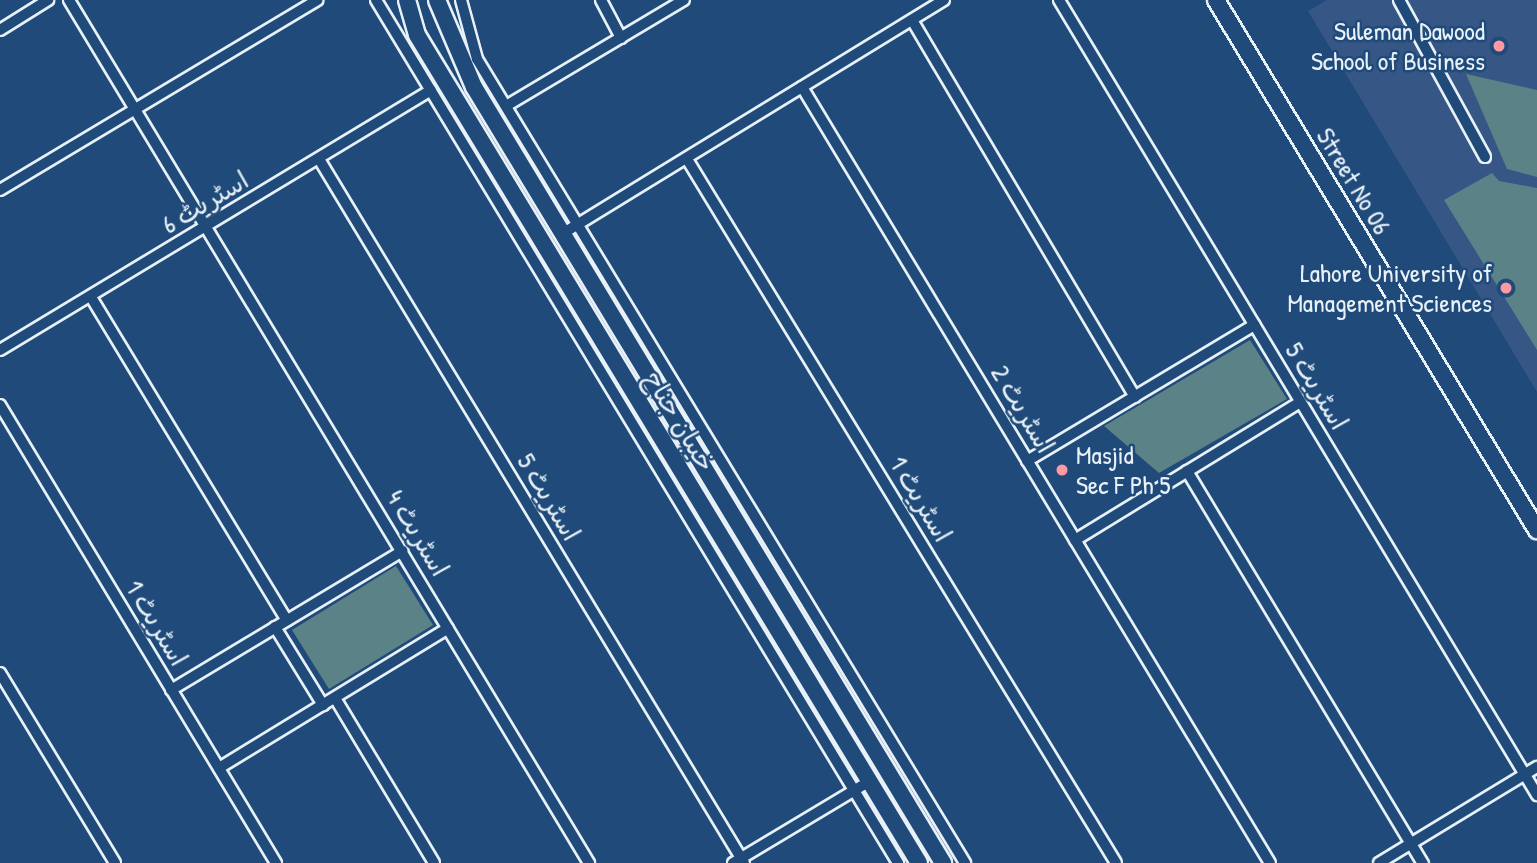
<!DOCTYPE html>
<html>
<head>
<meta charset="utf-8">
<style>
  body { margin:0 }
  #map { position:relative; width:1537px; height:863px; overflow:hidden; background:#1f4a7a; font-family:"Patrick Hand","Playpen Sans Arabic",sans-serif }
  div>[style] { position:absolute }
  .built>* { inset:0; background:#365785 }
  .green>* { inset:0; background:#5b8287 }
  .roads { filter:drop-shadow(2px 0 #e8f1f8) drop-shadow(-2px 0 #e8f1f8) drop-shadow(0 2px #e8f1f8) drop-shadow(0 -2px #e8f1f8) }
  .street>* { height:10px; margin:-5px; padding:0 5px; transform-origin:5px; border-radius:5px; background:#1f4a7a }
  .secondary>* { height:16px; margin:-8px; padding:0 8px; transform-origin:8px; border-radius:8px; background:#1f4a7a }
  .dots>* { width:19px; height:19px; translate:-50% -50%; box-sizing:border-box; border:4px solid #1f4a7a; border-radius:50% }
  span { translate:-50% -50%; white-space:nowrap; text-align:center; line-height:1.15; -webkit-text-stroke:5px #1f4a7a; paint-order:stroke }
  .poi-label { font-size:26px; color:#e8f1f8 }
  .right { translate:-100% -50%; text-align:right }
  .left { translate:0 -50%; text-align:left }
  .street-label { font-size:26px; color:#e8f1f8 }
</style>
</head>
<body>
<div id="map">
  <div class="built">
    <div style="clip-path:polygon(1327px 0,1537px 0,1537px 392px,1308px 11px)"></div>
  </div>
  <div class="green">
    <div style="clip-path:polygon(1466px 74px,1537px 90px,1537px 177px,1507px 169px)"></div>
    <div style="clip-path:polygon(1492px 173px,1499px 181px,1537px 188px,1537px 350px,1444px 200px)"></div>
    <div style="clip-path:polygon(1250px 340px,1287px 399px,1159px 473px,1104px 426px)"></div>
    <div style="clip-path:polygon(396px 566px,433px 625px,329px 689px,292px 630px)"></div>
  </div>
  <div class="roads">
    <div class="street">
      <div style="left:69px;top:0;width:1008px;rotate:58.93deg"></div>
      <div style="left:376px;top:0;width:1009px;rotate:58.83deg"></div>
      <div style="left:461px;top:0;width:61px;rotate:74.8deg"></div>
      <div style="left:477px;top:59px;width:941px;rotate:58.74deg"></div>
      <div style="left:601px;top:0;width:43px;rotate:62.2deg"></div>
      <div style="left:1059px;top:0;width:928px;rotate:58.98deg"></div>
      <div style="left:1399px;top:0;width:179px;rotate:61.3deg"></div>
      <div style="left:912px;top:20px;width:438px;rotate:59.4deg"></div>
      <div style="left:0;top:30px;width:57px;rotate:-32deg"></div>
      <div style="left:802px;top:87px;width:906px;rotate:58.91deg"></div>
      <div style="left:506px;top:106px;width:207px;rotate:-30.8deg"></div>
      <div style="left:319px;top:159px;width:822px;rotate:58.88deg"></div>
      <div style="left:687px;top:159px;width:824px;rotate:58.64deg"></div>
      <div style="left:0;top:190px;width:370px;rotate:-30.9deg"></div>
      <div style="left:562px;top:234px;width:448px;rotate:-31.5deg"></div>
      <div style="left:91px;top:297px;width:378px;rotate:58.8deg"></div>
      <div style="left:0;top:350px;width:503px;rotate:-31.1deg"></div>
      <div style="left:0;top:405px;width:535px;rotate:58.93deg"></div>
      <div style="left:1027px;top:461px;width:265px;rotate:-30.9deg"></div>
      <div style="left:1187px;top:471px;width:458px;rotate:59deg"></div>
      <div style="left:1075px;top:540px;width:264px;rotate:-31.5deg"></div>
      <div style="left:275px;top:627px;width:92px;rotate:58.4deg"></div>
      <div style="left:0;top:673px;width:222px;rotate:58.8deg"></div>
      <div style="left:171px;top:690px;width:270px;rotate:-31deg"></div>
      <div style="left:335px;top:698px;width:192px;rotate:59deg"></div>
      <div style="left:219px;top:768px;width:268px;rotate:-31.4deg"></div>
      <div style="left:733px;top:863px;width:160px;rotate:-30.9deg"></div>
      <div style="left:1379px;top:863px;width:185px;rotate:-31.3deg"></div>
    </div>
    <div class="secondary">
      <div style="left:407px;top:0;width:36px;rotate:74deg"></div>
      <div style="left:417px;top:35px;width:968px;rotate:58.77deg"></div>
      <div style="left:437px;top:0;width:95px;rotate:67deg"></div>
      <div style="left:474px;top:87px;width:907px;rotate:58.85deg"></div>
      <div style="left:1216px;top:0;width:620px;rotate:58.8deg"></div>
    </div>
  </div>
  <div class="dots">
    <div style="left:1499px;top:46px;background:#ff9aa2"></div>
    <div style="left:1506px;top:288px;background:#ff9aa2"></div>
    <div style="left:1062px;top:470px;background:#ff9aa2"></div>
  </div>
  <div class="poi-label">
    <span class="right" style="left:1485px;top:46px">Suleman Dawood<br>School of Business</span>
    <span class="right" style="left:1492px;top:288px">Lahore University of<br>Management Sciences</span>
    <span class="left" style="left:1076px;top:470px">Masjid<br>Sec F Ph 5</span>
  </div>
  <div class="street-label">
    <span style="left:1354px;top:181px;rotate:59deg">Street No 06</span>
    <span style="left:205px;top:202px;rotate:-31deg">اسٹریٹ 6</span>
    <span style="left:1317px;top:386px;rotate:59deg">اسٹریٹ 5</span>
    <span style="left:1023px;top:409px;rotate:59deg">اسٹریٹ 2</span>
    <span style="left:680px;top:421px;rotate:59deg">خیبان جناح</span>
    <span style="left:549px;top:497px;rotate:59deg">اسٹریٹ 5</span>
    <span style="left:921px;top:499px;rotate:59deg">اسٹریٹ 1</span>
    <span style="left:418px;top:533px;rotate:59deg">اسٹریٹ 4</span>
    <span style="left:157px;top:623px;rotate:59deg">اسٹریٹ 1</span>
  </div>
</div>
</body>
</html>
